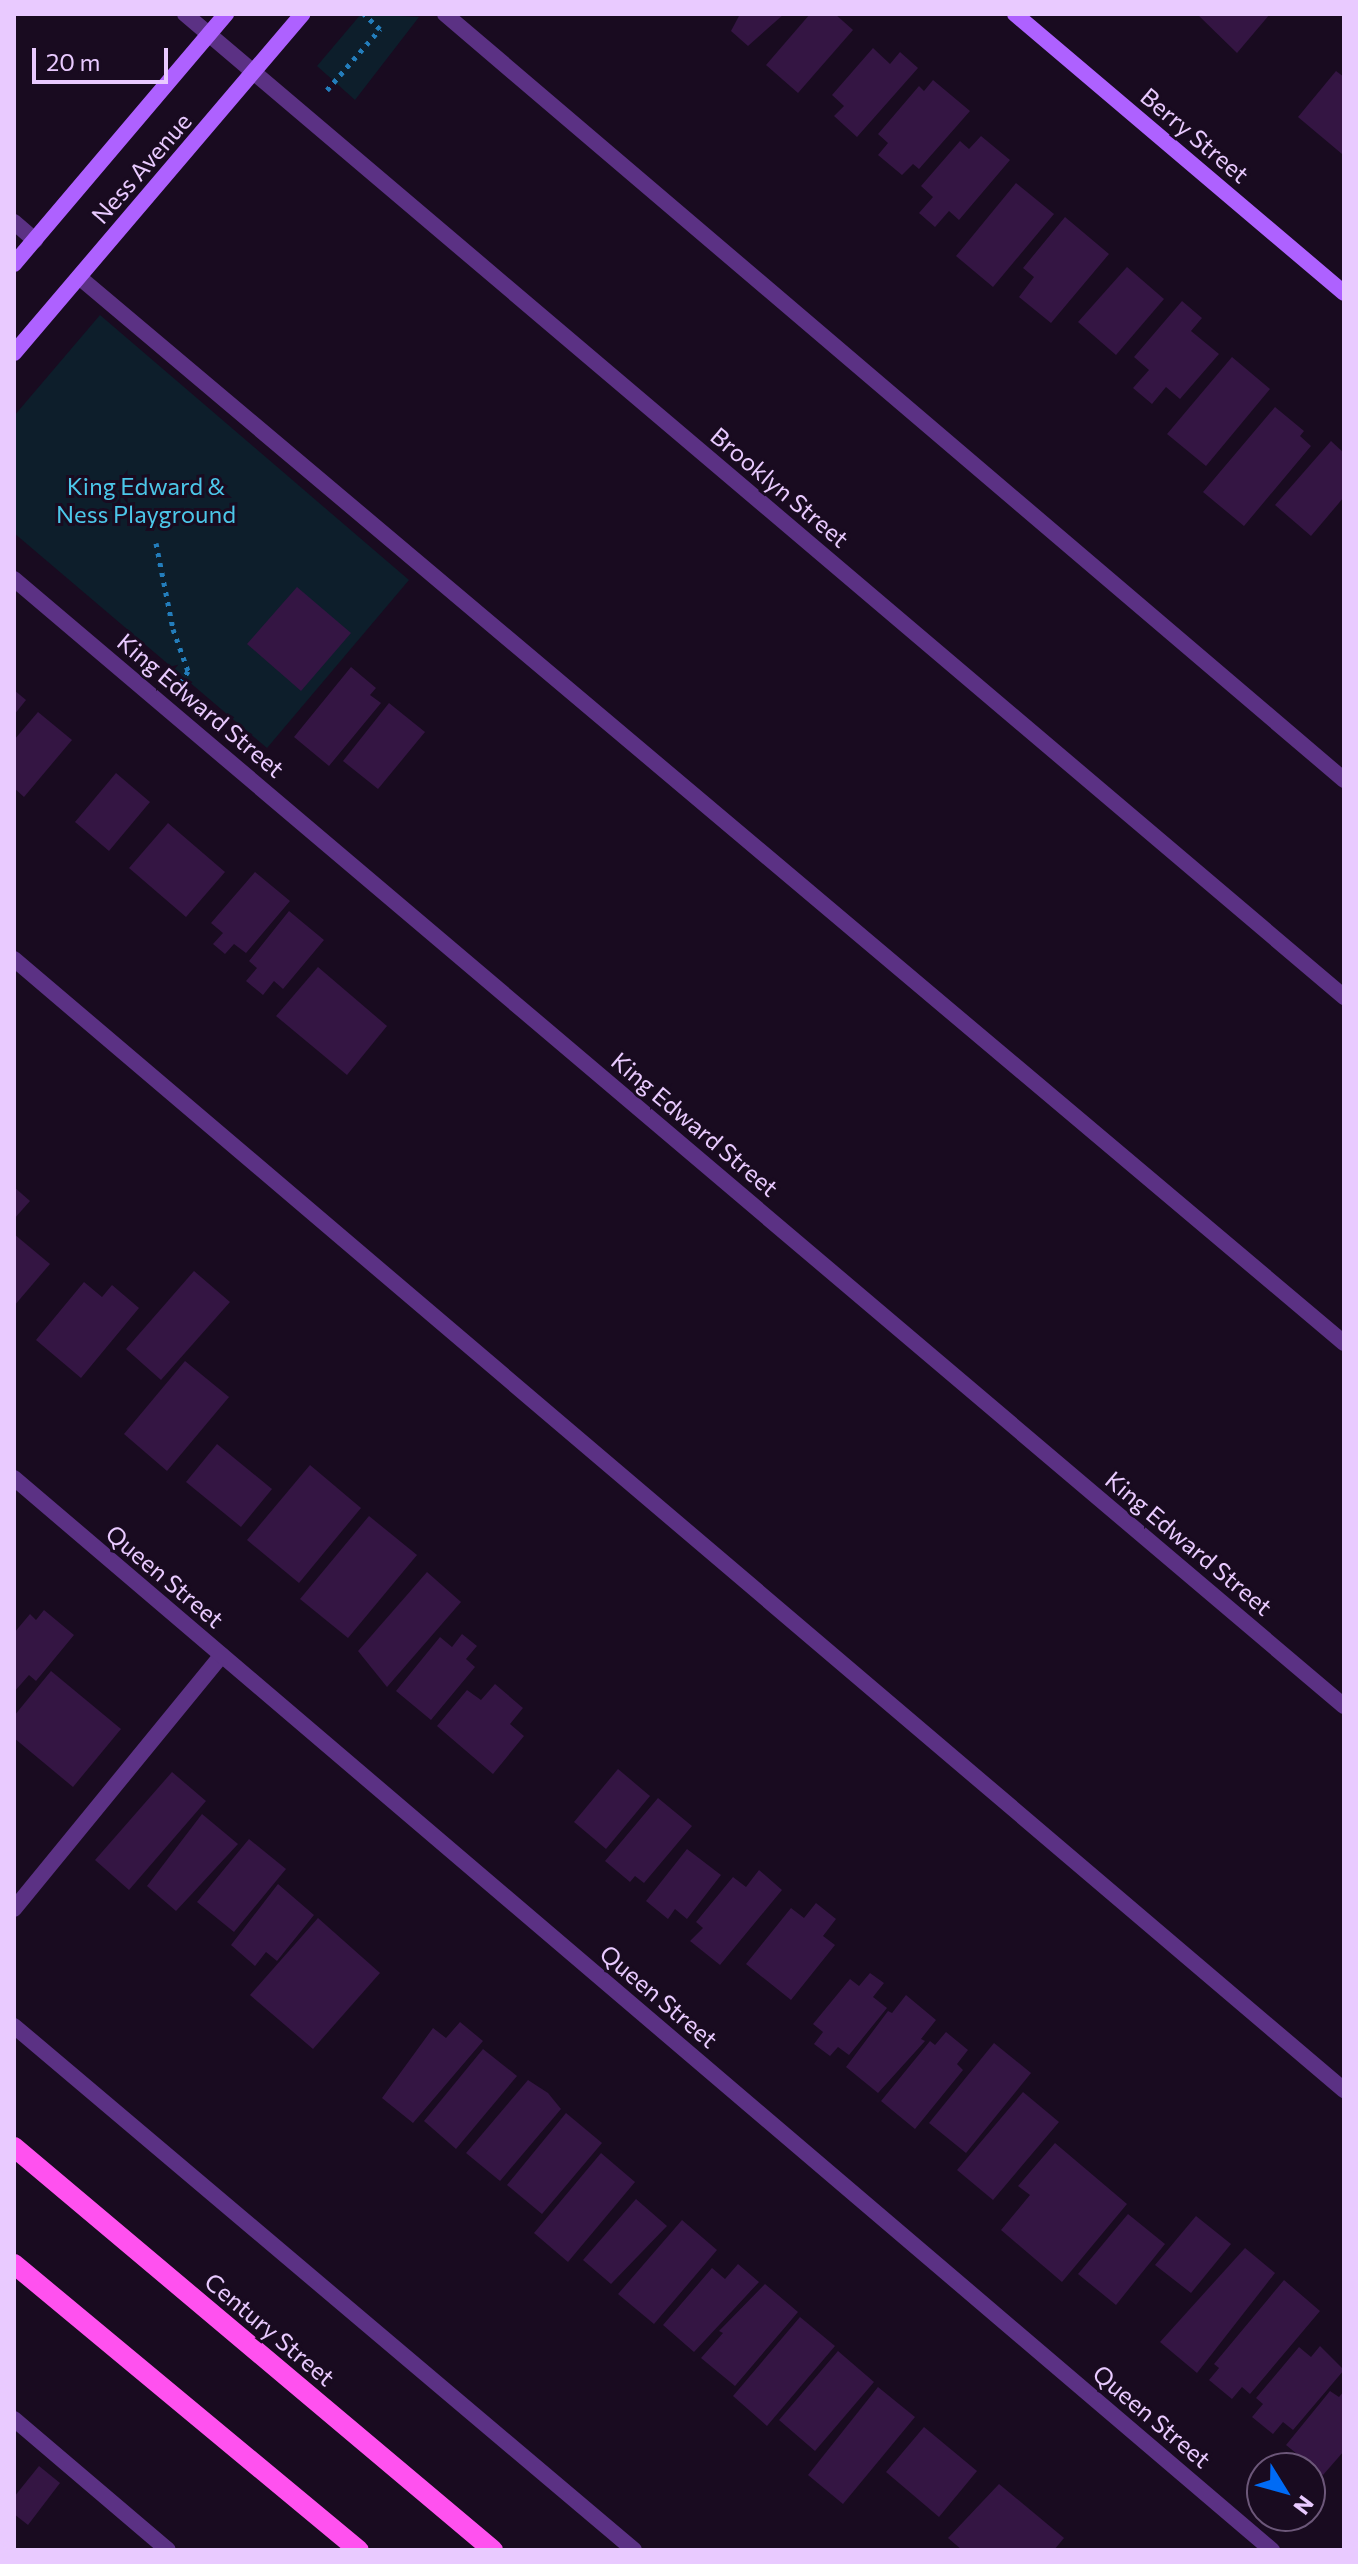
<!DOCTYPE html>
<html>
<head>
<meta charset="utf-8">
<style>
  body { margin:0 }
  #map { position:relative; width:1358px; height:2564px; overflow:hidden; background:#190b20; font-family:Commissioner,sans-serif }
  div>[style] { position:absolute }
  .green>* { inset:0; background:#0d1e2b }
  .building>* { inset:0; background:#341543 }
  .path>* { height:5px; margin-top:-2.5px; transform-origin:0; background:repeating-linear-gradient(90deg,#237dbb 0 4px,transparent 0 10px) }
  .lane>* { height:16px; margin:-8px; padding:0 8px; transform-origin:8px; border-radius:8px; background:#5b3184 }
  .street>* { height:16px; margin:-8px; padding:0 8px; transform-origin:8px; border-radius:8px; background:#5b3184 }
  .secondary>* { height:16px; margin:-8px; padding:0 8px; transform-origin:8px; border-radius:8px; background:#ae61ff }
  .primary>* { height:20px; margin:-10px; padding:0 10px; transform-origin:10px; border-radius:10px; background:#ff51ef }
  span { translate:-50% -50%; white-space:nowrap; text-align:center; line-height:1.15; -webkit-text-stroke:6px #190b20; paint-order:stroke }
  .street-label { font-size:24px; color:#e9caff }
  .park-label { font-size:24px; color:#4cc7e9 }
  .frame { position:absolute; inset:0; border:16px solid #e9caff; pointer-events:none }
  .north { position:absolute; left:1246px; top:2452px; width:80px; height:80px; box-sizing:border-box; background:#190b20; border:2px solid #6c5779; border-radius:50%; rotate:127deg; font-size:22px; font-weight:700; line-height:32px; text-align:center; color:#e9caff }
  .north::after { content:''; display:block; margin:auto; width:28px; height:36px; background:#006bf5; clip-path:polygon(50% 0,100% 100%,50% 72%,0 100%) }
  .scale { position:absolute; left:32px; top:48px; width:136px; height:36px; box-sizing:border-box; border:4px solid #e9caff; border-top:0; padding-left:10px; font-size:24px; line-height:28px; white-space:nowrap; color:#e9caff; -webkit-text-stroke:6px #190b20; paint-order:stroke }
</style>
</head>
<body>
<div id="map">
  <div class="green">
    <div style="clip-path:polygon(361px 14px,419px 17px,355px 100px,317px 66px)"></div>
    <div style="clip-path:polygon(100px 315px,409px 580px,267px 748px,14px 533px,14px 416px)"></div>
  </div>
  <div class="building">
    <div style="clip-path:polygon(740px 14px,784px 14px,748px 46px,731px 31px)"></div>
    <div style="clip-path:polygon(810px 14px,835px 14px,853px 30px,798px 93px,766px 65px)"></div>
    <div style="clip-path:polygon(1197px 14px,1270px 14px,1237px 53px)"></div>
    <div style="clip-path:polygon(873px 48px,890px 64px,900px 52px,918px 68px,857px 137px,834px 116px,844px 106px,832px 95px)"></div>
    <div style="clip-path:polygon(1336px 71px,1344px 77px,1342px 154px,1298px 117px)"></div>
    <div style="clip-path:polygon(933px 80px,970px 111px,919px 169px,913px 164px,902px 175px,878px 155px,888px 143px,878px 134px,919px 86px,924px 91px)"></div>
    <div style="clip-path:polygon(981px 136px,1010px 160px,959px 220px,949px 211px,935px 227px,919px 213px,933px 197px,921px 186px,960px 141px,969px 149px)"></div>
    <div style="clip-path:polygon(1016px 183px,1054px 214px,993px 287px,956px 256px)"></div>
    <div style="clip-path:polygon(1065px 217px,1109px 254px,1051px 323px,1019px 297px,1034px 277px,1023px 268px)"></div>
    <div style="clip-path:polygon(1127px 267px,1164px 299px,1116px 355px,1078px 322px)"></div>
    <div style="clip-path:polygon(1182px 301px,1202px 318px,1191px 331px,1219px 354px,1180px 399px,1166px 387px,1152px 404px,1133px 388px,1149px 370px,1134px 357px)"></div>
    <div style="clip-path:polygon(1232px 357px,1270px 389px,1206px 466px,1167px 434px)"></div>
    <div style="clip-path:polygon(1275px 407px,1304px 431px,1300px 436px,1311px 446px,1244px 526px,1203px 492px)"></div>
    <div style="clip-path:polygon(1331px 441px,1344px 453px,1344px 497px,1311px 536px,1275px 505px)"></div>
    <div style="clip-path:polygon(297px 587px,351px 633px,301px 691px,247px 644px)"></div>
    <div style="clip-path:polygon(351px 667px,376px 688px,370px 695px,381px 703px,329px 766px,294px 737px)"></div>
    <div style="clip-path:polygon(14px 690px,26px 700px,14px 715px)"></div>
    <div style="clip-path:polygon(389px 703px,425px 732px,378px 789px,343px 761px)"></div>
    <div style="clip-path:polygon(38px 712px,72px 740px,24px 797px,14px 788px,14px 740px)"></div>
    <div style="clip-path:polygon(116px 773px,150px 802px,109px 851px,75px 822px)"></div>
    <div style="clip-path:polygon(168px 823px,225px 872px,186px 917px,129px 868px)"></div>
    <div style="clip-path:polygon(255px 872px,290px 901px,246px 953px,234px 944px,225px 954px,213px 944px,223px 933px,211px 923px)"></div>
    <div style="clip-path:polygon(289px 911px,324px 940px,283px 989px,274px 981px,263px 995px,246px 981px,257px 968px,249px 961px)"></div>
    <div style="clip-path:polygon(318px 967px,387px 1026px,347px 1075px,276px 1016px)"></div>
    <div style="clip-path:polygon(14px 1187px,30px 1201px,14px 1219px)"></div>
    <div style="clip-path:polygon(14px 1234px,50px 1264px,14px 1306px)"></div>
    <div style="clip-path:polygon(194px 1271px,230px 1302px,161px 1380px,126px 1349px)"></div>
    <div style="clip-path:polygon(84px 1282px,102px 1297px,112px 1285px,139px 1308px,81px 1378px,36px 1340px)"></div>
    <div style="clip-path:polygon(185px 1361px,229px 1397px,167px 1471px,124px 1434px)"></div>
    <div style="clip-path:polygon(217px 1444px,272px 1489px,241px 1527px,186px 1482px)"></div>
    <div style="clip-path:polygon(310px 1465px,361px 1508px,299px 1583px,247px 1540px)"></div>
    <div style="clip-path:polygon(369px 1516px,417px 1555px,348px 1638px,300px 1599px)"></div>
    <div style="clip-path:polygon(427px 1572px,461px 1602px,387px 1687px,358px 1651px)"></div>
    <div style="clip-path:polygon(44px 1610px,74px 1635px,36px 1681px,29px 1675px,14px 1692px,14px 1633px,30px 1614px,36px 1620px)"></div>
    <div style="clip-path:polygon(462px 1634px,477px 1646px,466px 1659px,475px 1667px,431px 1720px,396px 1691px,440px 1637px,452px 1647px)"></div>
    <div style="clip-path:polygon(51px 1671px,121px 1729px,73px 1787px,14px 1738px,14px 1716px)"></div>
    <div style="clip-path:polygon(495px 1684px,523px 1708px,510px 1724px,524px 1736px,493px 1774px,437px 1726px,467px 1690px,481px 1700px)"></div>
    <div style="clip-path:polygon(618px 1769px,650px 1796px,606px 1849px,574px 1822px)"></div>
    <div style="clip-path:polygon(172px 1772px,206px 1801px,129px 1890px,95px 1860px)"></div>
    <div style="clip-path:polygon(658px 1798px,692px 1826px,644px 1883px,635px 1876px,630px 1882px,605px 1861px)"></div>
    <div style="clip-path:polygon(202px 1814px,238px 1844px,176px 1911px,147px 1886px)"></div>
    <div style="clip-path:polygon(249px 1839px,286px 1869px,234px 1932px,197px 1902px)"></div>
    <div style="clip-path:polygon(687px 1849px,721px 1875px,687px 1919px,675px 1909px,668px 1919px,646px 1901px)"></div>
    <div style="clip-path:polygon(759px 1870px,782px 1890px,720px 1965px,690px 1941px,703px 1928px,696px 1922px,733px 1877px,746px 1887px)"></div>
    <div style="clip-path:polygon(278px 1884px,314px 1915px,277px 1961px,266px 1952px,255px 1966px,231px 1945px)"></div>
    <div style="clip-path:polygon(816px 1903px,836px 1919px,823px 1936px,835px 1945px,791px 2000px,746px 1964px,791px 1908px,804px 1918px)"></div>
    <div style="clip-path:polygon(318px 1918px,380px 1973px,313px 2049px,250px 1995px)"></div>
    <div style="clip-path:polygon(870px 1973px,884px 1983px,873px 1997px,887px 2008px,849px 2055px,838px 2047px,830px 2056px,814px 2044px,823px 2032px,813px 2024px,850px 1979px,859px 1986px)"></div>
    <div style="clip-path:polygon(906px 1995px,936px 2020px,921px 2039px,925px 2041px,878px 2093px,846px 2067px,888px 2011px,892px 2013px)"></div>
    <div style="clip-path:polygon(460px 2022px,483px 2041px,413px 2123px,382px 2098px,433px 2028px,446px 2038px)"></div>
    <div style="clip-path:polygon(946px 2032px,968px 2050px,957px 2064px,963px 2070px,915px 2129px,881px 2101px,930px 2041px,935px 2045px)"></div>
    <div style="clip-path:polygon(994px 2043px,1031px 2073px,966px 2153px,929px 2123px)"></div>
    <div style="clip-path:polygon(483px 2049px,517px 2076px,456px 2149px,424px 2121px)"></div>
    <div style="clip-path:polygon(528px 2080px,548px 2093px,561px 2109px,500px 2181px,466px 2153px)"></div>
    <div style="clip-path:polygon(1023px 2092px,1059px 2122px,993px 2200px,957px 2170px)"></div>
    <div style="clip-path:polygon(566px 2113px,602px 2143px,542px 2214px,507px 2185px)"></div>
    <div style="clip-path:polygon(1055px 2143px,1127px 2204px,1062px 2282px,1001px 2230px,1030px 2195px,1018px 2186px)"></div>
    <div style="clip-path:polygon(601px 2153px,635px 2182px,568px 2262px,534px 2233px)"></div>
    <div style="clip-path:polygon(636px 2199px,667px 2226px,611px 2284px,583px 2260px)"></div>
    <div style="clip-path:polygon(1128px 2214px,1165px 2244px,1116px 2305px,1078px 2274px)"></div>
    <div style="clip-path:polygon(1196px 2216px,1231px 2244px,1191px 2293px,1155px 2265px)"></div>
    <div style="clip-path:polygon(682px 2220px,717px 2250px,654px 2324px,618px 2294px)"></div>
    <div style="clip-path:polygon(1245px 2248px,1275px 2273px,1197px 2373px,1160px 2342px)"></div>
    <div style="clip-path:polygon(738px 2264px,759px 2282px,694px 2352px,663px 2325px,712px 2268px,725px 2279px)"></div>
    <div style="clip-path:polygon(1284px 2280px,1320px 2311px,1250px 2394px,1242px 2387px,1232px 2399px,1209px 2380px,1219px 2368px,1214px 2364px)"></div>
    <div style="clip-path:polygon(765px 2284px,798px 2312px,735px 2386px,701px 2358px,723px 2333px,719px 2331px)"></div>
    <div style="clip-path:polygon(800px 2317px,835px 2346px,767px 2426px,733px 2396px)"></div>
    <div style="clip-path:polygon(1320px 2346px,1344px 2370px,1293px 2430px,1283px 2422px,1273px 2434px,1252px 2417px,1263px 2404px,1256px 2398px,1299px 2347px,1311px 2357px)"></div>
    <div style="clip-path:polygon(838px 2351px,874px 2382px,815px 2451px,779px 2420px)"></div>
    <div style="clip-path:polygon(878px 2387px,915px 2417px,843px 2504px,808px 2475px)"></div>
    <div style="clip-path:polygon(1330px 2391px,1339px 2397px,1344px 2391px,1344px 2451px,1323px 2475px,1286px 2445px)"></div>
    <div style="clip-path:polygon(924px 2427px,977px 2471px,939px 2517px,886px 2472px)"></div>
    <div style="clip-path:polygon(39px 2466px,60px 2483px,28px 2525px,14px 2514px,14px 2497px)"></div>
    <div style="clip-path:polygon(999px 2484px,1064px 2538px,1054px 2550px,962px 2550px,948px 2538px)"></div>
  </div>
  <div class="path">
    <div style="left:327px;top:90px;width:81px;rotate:-49deg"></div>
    <div style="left:380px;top:29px;width:22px;rotate:-137deg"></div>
    <div style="left:156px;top:543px;width:88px;rotate:78.8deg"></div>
    <div style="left:173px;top:629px;width:45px;rotate:70.3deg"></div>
    <div style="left:188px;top:671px;width:12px;rotate:121deg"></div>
  </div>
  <div class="lane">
    <div style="left:445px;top:14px;width:1181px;rotate:40.43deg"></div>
    <div style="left:14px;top:222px;width:28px;rotate:41deg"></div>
    <div style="left:79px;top:277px;width:1654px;rotate:40.12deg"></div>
    <div style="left:14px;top:959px;width:1746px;rotate:40.38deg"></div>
    <div style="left:14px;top:1909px;width:328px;rotate:-50.7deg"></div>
    <div style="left:14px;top:2026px;width:812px;rotate:40.2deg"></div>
    <div style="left:14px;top:2419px;width:202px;rotate:40.4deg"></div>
  </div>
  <div class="street">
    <div style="left:185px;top:14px;width:1520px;rotate:40.3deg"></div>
    <div style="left:14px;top:579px;width:1743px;rotate:40.28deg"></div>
    <div style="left:14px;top:1478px;width:1653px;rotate:40.44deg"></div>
  </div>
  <div class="secondary">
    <div style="left:1015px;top:14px;width:431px;rotate:40.3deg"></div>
    <div style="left:14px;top:264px;width:328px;rotate:-49.7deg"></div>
    <div style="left:14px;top:353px;width:445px;rotate:-49.6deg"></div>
  </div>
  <div class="primary">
    <div style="left:14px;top:2147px;width:626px;rotate:40.08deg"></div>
    <div style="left:14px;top:2264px;width:448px;rotate:39.7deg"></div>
  </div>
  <div class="street-label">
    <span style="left:1195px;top:135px;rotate:40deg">Berry Street</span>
    <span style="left:141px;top:168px;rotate:-49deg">Ness Avenue</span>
    <span style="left:780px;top:487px;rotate:40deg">Brooklyn Street</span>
    <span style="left:201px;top:705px;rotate:40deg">King Edward Street</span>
    <span style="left:695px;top:1124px;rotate:40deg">King Edward Street</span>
    <span style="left:1189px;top:1543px;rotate:40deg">King Edward Street</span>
    <span style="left:165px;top:1576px;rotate:40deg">Queen Street</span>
    <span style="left:659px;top:1996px;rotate:40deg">Queen Street</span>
    <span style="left:270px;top:2329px;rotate:40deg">Century Street</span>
    <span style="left:1152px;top:2416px;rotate:40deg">Queen Street</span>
  </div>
  <div class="park-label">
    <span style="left:146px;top:500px">King Edward &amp;<br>Ness Playground</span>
  </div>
  <div class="frame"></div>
  <div class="north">N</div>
  <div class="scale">20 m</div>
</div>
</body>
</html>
